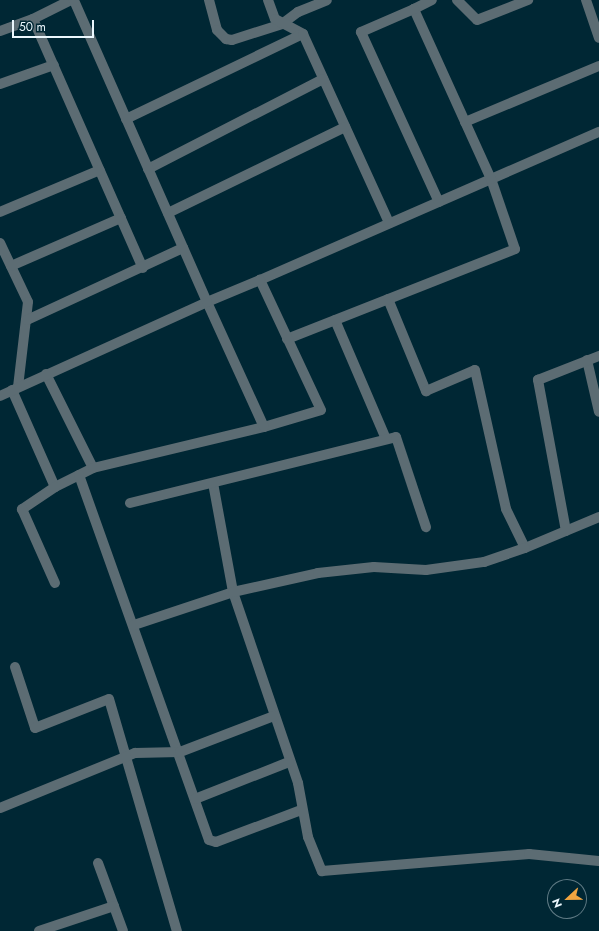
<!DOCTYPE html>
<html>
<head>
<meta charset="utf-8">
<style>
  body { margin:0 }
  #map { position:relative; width:599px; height:931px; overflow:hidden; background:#002734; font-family:Jost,sans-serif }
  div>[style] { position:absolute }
  .minor>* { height:10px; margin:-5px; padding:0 5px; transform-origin:5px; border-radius:5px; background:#5c6c73 }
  span { translate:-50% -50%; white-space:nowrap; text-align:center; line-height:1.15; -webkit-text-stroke:3px #002734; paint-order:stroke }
  .north { position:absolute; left:547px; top:879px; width:40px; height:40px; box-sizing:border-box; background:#002734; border:1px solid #5e7a84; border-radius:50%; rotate:248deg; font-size:11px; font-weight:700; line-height:16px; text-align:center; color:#ebf7fd }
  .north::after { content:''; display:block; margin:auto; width:14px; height:18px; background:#f1a540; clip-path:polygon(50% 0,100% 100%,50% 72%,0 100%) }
  .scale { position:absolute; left:12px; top:20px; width:82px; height:18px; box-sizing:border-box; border:2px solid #ebf7fd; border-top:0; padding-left:5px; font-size:12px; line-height:14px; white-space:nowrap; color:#ebf7fd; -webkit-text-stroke:3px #002734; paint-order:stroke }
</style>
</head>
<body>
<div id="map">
  <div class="minor">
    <div style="left:71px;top:0;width:42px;rotate:153.4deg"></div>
    <div style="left:33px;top:19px;width:272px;rotate:66.2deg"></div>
    <div style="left:209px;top:0;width:31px;rotate:75deg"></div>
    <div style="left:217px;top:30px;width:13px;rotate:45deg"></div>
    <div style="left:226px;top:39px;width:6px;rotate:9deg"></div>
    <div style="left:232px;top:40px;width:52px;rotate:-17.7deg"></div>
    <div style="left:282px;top:24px;width:20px;rotate:-37deg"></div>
    <div style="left:298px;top:12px;width:31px;rotate:-22deg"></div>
    <div style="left:268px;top:0;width:20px;rotate:70deg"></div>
    <div style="left:275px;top:19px;width:32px;rotate:28deg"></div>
    <div style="left:457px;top:0;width:28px;rotate:45deg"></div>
    <div style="left:477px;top:20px;width:55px;rotate:-21.4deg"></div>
    <div style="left:586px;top:0;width:40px;rotate:71.1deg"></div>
    <div style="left:414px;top:9px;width:20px;rotate:-27deg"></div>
    <div style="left:0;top:31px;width:35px;rotate:-20deg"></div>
    <div style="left:0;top:84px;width:57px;rotate:-19.4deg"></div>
    <div style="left:126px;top:119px;width:196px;rotate:-25.7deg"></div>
    <div style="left:303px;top:34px;width:208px;rotate:65.5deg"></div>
    <div style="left:465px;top:122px;width:145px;rotate:-22.7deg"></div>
    <div style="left:148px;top:169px;width:197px;rotate:-27.2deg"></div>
    <div style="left:0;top:212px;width:108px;rotate:-22.8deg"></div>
    <div style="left:168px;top:213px;width:197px;rotate:-25.9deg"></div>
    <div style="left:0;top:243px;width:65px;rotate:64.6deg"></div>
    <div style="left:28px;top:302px;width:86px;rotate:96.7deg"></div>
    <div style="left:11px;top:266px;width:120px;rotate:-23.6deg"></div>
    <div style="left:260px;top:280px;width:370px;rotate:-23.6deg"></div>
    <div style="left:388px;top:299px;width:100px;rotate:67.6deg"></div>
    <div style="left:426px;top:391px;width:53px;rotate:-23.2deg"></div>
    <div style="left:475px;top:370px;width:142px;rotate:77.4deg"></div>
    <div style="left:506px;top:509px;width:43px;rotate:64deg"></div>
    <div style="left:525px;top:548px;width:80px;rotate:-22.7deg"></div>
    <div style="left:27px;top:320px;width:172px;rotate:-24.8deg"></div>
    <div style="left:335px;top:320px;width:129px;rotate:66.8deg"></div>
    <div style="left:287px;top:339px;width:245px;rotate:-21.5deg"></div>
    <div style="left:515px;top:249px;width:74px;rotate:-108.9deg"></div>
    <div style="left:491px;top:179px;width:187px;rotate:-114.4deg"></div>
    <div style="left:414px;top:9px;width:58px;rotate:156.5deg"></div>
    <div style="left:361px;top:32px;width:187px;rotate:65.4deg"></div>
    <div style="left:587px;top:360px;width:53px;rotate:77deg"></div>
    <div style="left:46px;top:374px;width:105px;rotate:63.4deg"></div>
    <div style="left:12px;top:390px;width:106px;rotate:66.1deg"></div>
    <div style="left:55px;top:487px;width:42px;rotate:-26.6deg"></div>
    <div style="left:93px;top:468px;width:176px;rotate:-13.5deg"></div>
    <div style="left:264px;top:427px;width:59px;rotate:-16.6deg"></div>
    <div style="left:321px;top:410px;width:144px;rotate:-115.1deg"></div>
    <div style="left:260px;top:280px;width:57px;rotate:157.5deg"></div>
    <div style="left:207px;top:302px;width:137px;rotate:65.5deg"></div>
    <div style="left:0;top:396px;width:227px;rotate:-24.4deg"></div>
    <div style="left:207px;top:302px;width:330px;rotate:-113.8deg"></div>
    <div style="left:79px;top:475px;width:387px;rotate:70.4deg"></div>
    <div style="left:209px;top:840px;width:7px;rotate:16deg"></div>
    <div style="left:216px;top:842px;width:91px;rotate:-20.6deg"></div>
    <div style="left:213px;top:483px;width:111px;rotate:79.6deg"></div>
    <div style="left:233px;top:592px;width:202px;rotate:71.2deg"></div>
    <div style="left:298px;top:783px;width:55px;rotate:79.5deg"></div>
    <div style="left:308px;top:837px;width:37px;rotate:68deg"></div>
    <div style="left:322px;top:871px;width:208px;rotate:-4.7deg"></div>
    <div style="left:529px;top:854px;width:70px;rotate:5.7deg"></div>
    <div style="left:55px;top:487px;width:40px;rotate:146deg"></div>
    <div style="left:22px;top:509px;width:81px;rotate:66deg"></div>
    <div style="left:130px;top:503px;width:274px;rotate:-13.9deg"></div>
    <div style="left:396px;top:437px;width:95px;rotate:71.6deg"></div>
    <div style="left:566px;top:531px;width:154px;rotate:-100.5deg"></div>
    <div style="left:538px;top:380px;width:66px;rotate:-21.5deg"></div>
    <div style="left:134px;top:625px;width:104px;rotate:-18.4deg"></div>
    <div style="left:233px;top:592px;width:87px;rotate:-12.6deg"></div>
    <div style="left:318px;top:573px;width:56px;rotate:-6.1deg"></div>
    <div style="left:374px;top:567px;width:52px;rotate:3.3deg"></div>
    <div style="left:426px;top:570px;width:59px;rotate:-7.9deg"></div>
    <div style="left:484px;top:562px;width:43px;rotate:-18.9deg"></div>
    <div style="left:15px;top:667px;width:64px;rotate:71.8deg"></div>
    <div style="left:35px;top:728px;width:79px;rotate:-21.4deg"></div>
    <div style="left:109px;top:699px;width:242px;rotate:73.7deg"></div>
    <div style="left:195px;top:799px;width:101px;rotate:-21.5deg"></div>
    <div style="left:0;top:808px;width:146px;rotate:-22.2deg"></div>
    <div style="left:135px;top:753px;width:45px;rotate:-1.3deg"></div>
    <div style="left:180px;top:752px;width:101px;rotate:-21deg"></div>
    <div style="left:98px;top:863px;width:72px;rotate:69.8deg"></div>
    <div style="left:39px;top:931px;width:79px;rotate:-18.4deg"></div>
  </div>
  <div class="north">N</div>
  <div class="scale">50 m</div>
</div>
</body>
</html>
